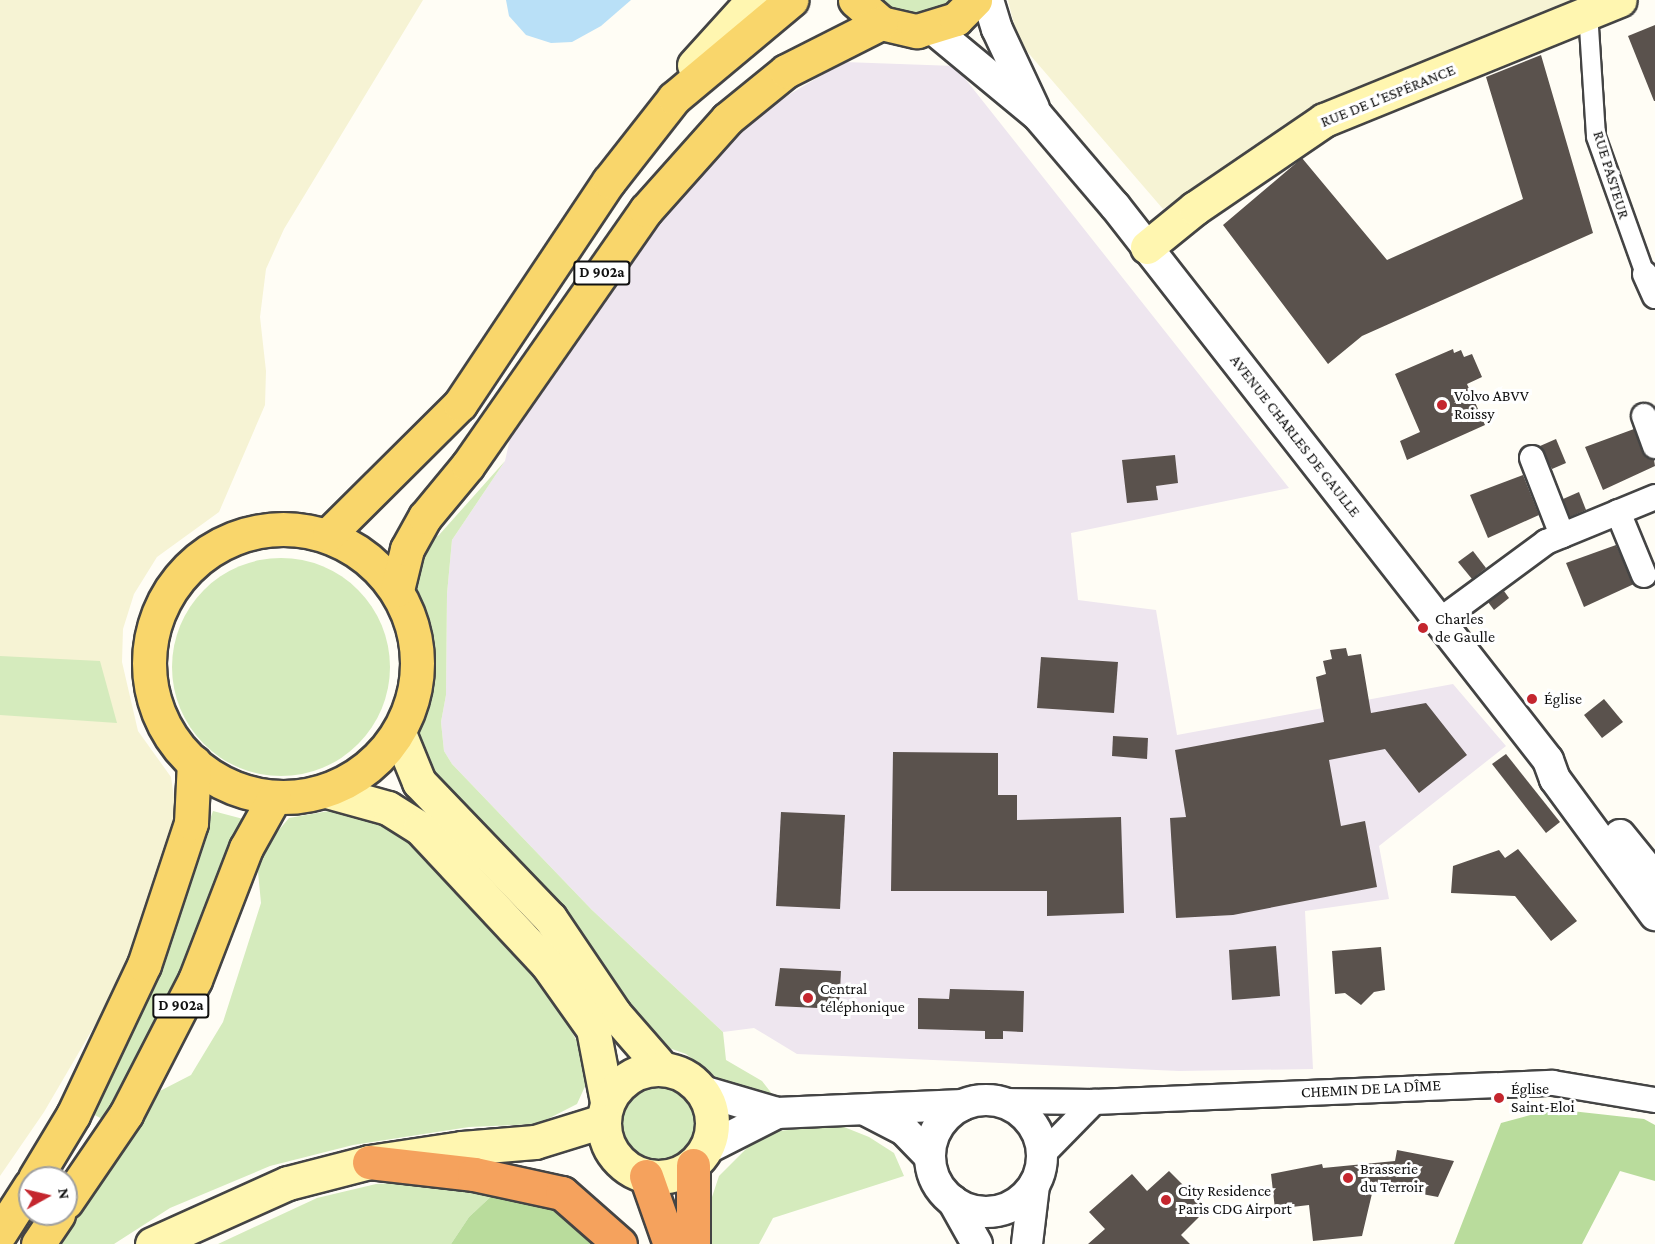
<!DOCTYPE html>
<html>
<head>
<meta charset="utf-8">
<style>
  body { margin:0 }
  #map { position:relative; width:1655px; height:1244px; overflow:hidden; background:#fffdf5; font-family:"Crimson Pro",serif }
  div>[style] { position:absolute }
  .industrial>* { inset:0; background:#eee6ef }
  .farmland>* { inset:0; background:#f6f3d4 }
  .green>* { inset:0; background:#d5ebbd }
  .round { border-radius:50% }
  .forest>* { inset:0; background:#b9dc9c }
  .water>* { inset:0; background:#b9e0f7 }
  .building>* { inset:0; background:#5a524d }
  .roads { filter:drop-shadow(2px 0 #444) drop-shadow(-2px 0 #444) drop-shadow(0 2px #444) drop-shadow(0 -2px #444) }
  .pedestrian>* { height:18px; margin:-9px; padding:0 9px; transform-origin:9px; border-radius:9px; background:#fff }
  .minor>* { height:24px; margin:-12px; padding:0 12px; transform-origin:12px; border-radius:12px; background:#fff }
  .tertiary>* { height:30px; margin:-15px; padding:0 15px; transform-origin:15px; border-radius:15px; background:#fff }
  .tertiary>.ring { margin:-15px; padding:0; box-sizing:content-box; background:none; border:30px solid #fff; border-radius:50% }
  .secondary>* { height:33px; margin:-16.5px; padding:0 16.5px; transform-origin:16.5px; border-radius:16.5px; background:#fff6b0 }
  .secondary>.ring { margin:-16.5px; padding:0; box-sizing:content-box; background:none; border:33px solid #fff6b0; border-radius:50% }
  .primary>* { height:33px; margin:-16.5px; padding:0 16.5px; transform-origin:16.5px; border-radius:16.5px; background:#f9d66b }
  .primary>.ring { margin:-16.5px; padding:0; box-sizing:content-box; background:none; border:33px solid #f9d66b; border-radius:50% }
  .motorway>* { height:33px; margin:-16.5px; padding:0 16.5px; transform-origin:16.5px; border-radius:16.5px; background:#f5a25d }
  .dots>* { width:16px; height:16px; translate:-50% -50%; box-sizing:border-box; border:3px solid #fff; border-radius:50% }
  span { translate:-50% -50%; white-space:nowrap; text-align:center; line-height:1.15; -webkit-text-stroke:6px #fff; paint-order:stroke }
  .shield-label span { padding:2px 4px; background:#fff; border:2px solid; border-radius:4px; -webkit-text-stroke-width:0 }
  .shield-label { font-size:15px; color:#111; font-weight:700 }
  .street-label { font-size:16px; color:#111 }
  .poi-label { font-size:16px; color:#111 }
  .left { translate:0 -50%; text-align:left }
  .north { position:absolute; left:18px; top:1166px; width:60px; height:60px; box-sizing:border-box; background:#fff; border:2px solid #a0a0a0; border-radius:50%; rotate:82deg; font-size:16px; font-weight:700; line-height:24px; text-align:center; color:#111 }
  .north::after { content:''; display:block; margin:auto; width:21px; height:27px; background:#c4262e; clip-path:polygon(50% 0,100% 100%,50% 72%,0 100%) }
</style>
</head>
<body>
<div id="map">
  <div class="industrial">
    <div style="clip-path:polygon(844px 62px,955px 66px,1289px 488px,1071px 533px,1078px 600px,1156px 610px,1177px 735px,1453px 684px,1506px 746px,1379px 846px,1389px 899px,1305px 911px,1313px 1069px,1179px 1071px,797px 1054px,754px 1028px,723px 1032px,592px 910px,452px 764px,444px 751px,441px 722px,446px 695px,447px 594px,452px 540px,505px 461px,511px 434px,566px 349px,716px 148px,770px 106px)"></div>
  </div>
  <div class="farmland">
    <div style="clip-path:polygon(0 0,423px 0,284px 229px,266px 269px,260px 317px,266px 371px,265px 405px,219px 512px,157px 557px,134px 594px,123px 629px,122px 662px,138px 731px,171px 777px,178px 825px,120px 982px,44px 1112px,0 1176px)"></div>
    <div style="clip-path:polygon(1008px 0,1574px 0,1574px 4px,1342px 95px,1163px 209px,1018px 41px)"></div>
  </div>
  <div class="green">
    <div style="clip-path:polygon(876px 0,961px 0,918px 18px,895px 13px)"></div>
    <div style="clip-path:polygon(505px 461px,452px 540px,447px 594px,446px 695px,441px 722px,444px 751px,452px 764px,592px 910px,723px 1032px,726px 1060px,762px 1081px,776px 1099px,723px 1083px,686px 1054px,655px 1043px,644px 1032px,571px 920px,438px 783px,420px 747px,418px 725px,425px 710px,428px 650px,412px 572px,425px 544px,439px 535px)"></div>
    <div class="round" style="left:172px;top:558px;width:218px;height:218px"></div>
    <div style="clip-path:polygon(0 656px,100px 661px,117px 723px,0 715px)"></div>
    <div style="clip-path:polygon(213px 811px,247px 820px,193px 952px,106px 1121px,89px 1112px,190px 877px)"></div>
    <div style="clip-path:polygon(329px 811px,359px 816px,414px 841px,549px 991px,584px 1054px,587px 1082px,577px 1104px,538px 1124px,469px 1127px,353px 1145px,270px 1166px,170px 1208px,114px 1244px,51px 1244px,156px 1093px,191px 1075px,223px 1022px,261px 903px,258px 872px,262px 850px,289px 818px)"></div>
    <div class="round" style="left:613px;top:1078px;width:90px;height:90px"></div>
    <div style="clip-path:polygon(839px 1125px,869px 1137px,894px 1153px,904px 1176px,773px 1218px,759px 1244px,711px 1244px,710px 1203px,719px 1176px,751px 1144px,778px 1131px)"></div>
    <div style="clip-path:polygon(419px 1182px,500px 1188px,469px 1217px,451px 1244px,218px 1244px,317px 1198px,376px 1184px)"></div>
  </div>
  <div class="forest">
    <div style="clip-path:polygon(1553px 1109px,1644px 1119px,1655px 1125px,1655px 1181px,1620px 1171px,1582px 1244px,1454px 1244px,1501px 1123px)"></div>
    <div style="clip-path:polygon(500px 1188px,555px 1202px,601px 1244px,451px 1244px,469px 1217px)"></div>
  </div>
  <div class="water">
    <div style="clip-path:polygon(506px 0,631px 0,601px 26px,572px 42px,551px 43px,526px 35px,509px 16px)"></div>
  </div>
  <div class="building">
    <div style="clip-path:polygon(1655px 25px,1655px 101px,1654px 101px,1628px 36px)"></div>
    <div style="clip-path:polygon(1541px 55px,1593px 233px,1362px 336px,1328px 364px,1223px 225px,1302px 158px,1387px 260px,1523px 199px,1486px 77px)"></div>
    <div style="clip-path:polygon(1453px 349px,1454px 353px,1461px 350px,1464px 357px,1472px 354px,1482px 377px,1467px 384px,1485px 425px,1407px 460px,1400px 441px,1420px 432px,1395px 374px)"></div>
    <div style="clip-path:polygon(1634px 429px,1642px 451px,1654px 460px,1655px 466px,1603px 490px,1585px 447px)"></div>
    <div style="clip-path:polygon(1556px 439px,1566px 463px,1552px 469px,1540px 446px)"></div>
    <div style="clip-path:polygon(1175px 455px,1178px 483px,1156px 486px,1158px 500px,1127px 503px,1122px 460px)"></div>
    <div style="clip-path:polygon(1523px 475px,1539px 515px,1488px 538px,1470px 495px)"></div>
    <div style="clip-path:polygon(1579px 492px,1586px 510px,1570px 517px,1563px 499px)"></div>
    <div style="clip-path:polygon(1616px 545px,1634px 584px,1584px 607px,1566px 563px)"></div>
    <div style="clip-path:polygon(1473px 551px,1486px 568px,1472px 579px,1458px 562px)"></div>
    <div style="clip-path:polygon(1504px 591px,1509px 598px,1494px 610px,1488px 602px)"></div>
    <div style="clip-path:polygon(1346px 648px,1348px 656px,1361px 654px,1371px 713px,1426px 703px,1467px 755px,1419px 793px,1385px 749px,1329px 760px,1341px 826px,1365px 821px,1377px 887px,1233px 915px,1176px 918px,1170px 818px,1186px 817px,1175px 750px,1324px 722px,1316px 677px,1326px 674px,1323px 661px,1332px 659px,1330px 650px)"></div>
    <div style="clip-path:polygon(1041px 657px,1118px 662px,1114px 713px,1037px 708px)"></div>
    <div style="clip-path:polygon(1604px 699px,1623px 722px,1602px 738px,1584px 715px)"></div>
    <div style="clip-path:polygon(1113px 736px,1148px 738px,1147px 759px,1112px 756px)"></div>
    <div style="clip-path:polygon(893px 752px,998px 753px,998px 795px,1017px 795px,1017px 820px,1121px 817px,1124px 913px,1047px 916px,1047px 891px,891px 891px)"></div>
    <div style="clip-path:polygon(1506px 754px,1560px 822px,1546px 833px,1492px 764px)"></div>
    <div style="clip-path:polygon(781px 812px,845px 815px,840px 909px,776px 906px)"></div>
    <div style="clip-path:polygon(1518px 849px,1577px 921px,1551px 941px,1515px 896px,1451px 893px,1453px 866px,1499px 850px,1505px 858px)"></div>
    <div style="clip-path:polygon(1276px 946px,1280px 996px,1232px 1000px,1229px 950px)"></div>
    <div style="clip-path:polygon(1381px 947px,1385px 990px,1374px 992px,1361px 1005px,1345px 993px,1335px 994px,1332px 951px)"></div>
    <div style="clip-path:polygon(780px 968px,841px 971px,839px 1009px,775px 1006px)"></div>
    <div style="clip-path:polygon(950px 989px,1024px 991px,1023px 1032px,1003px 1031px,1003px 1039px,985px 1039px,985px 1031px,918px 1029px,918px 998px,949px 999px)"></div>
    <div style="clip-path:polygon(1397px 1150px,1454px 1161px,1438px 1197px,1374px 1185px,1362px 1236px,1313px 1241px,1309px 1205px,1275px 1209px,1271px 1174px,1322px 1164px,1323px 1168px,1395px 1161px)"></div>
    <div style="clip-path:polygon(1169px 1171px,1207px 1209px,1181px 1235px,1190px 1244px,1088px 1244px,1105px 1229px,1089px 1212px,1132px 1174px,1147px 1191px)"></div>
  </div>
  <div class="roads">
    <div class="pedestrian">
      <div style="left:1588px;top:12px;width:125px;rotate:86.3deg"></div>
      <div style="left:1596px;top:137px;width:145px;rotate:70.3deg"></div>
    </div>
    <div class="minor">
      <div style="left:1645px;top:274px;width:24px;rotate:66deg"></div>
      <div style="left:1644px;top:416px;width:32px;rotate:70deg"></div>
      <div style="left:1532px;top:458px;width:83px;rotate:68.7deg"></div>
      <div style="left:1618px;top:512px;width:68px;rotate:67.6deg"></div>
      <div style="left:1439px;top:621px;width:133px;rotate:-36.4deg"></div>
      <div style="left:1546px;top:542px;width:118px;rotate:-22.4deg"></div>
      <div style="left:999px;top:1101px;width:95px;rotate:0.6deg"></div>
      <div style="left:1094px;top:1102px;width:459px;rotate:-2.4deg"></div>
      <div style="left:1553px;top:1083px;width:103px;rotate:9.5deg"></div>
      <div style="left:1043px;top:1154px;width:73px;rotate:-45.6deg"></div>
    </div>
    <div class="tertiary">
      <div style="left:988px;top:0;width:30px;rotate:73deg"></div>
      <div style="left:997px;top:29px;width:87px;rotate:64.9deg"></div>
      <div style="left:933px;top:29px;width:136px;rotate:39.6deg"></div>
      <div style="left:1038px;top:116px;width:118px;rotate:49.5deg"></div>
      <div style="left:1115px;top:206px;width:703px;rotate:51.99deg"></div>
      <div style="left:1548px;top:760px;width:20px;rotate:70deg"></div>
      <div style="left:1555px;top:779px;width:169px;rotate:53.7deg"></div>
      <div style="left:1620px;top:835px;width:55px;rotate:50.9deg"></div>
      <div style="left:702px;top:1091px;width:78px;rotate:16.3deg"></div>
      <div style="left:777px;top:1113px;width:186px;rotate:-2.5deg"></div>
      <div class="ring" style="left:930px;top:1100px;width:82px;height:82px"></div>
      <div style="left:865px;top:1110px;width:44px;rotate:27.1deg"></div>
      <div style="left:904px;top:1130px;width:37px;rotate:46deg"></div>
      <div style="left:706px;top:1149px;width:80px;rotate:-26.9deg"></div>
      <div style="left:953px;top:1201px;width:49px;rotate:60.8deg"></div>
      <div style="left:1027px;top:1244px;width:59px;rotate:-83.2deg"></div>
    </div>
    <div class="secondary">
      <div style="left:694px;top:65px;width:88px;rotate:-47.8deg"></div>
      <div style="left:1147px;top:247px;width:62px;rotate:-39.1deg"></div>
      <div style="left:1195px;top:208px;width:156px;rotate:-34.3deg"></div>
      <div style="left:1324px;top:120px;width:319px;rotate:-22.1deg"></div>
      <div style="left:399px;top:733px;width:53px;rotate:67.8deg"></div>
      <div style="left:419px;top:782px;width:189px;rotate:46.1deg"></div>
      <div style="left:550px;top:918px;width:115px;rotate:56deg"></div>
      <div style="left:614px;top:1013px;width:73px;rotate:48.9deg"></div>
      <div style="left:327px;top:791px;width:63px;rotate:15.6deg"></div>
      <div style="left:388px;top:808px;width:38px;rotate:32deg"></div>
      <div style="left:420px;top:828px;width:186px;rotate:47deg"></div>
      <div style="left:547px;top:964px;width:80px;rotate:54.7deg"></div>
      <div style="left:593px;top:1029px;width:74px;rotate:79.1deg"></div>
      <div class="ring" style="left:604px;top:1069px;width:75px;height:75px"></div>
      <div style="left:152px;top:1244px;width:149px;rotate:-24.2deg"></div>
      <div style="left:288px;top:1183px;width:84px;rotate:-14.5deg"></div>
      <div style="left:369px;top:1162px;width:94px;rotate:-8.6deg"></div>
      <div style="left:462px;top:1148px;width:73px;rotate:-4.7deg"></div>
      <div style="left:535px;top:1142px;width:71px;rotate:-17.2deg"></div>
    </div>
    <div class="primary">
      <div style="left:855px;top:0;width:35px;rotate:41deg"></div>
      <div style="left:881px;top:23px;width:37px;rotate:13deg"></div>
      <div style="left:917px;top:31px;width:41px;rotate:-17.1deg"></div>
      <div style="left:956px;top:19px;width:27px;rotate:-45deg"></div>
      <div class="ring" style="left:149px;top:529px;width:235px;height:235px"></div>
      <div style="left:329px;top:534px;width:185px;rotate:-44.8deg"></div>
      <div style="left:460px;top:404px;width:268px;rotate:-56.3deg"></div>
      <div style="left:609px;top:181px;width:105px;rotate:-51.9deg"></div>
      <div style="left:674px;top:98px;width:153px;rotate:-39.9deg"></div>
      <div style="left:397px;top:590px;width:42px;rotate:-76.3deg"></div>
      <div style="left:407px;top:549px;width:37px;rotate:-61deg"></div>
      <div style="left:425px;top:517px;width:67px;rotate:-50.4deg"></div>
      <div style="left:468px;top:465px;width:311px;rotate:-55.1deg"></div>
      <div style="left:646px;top:210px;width:122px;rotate:-48.3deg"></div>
      <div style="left:727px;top:119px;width:76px;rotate:-39.1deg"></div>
      <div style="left:786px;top:71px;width:106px;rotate:-26.8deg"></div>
      <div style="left:35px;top:1178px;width:74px;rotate:-58.9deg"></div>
      <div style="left:73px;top:1115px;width:166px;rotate:-64.7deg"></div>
      <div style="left:144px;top:965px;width:150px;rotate:-71.7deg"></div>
      <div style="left:191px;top:823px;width:61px;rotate:-87.2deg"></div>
      <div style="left:66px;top:1202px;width:107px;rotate:-55.7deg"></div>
      <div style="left:126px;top:1114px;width:151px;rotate:-62.8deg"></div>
      <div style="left:195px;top:980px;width:142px;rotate:-68.9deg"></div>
      <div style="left:246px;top:848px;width:57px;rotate:-60.8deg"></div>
      <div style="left:0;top:1233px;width:56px;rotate:-57.4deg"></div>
      <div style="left:38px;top:1244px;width:36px;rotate:-56deg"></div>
    </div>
    <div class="motorway">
      <div style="left:369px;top:1162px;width:106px;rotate:6.5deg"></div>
      <div style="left:474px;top:1174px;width:90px;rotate:12.2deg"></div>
      <div style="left:562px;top:1193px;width:77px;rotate:41.3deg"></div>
      <div style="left:646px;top:1176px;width:72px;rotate:70.6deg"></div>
      <div style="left:693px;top:1244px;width:79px;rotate:-90deg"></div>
    </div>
  </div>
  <div class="dots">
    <div style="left:1442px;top:405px;background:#c4262e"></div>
    <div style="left:1423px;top:628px;background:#c4262e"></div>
    <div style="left:1532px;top:699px;background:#c4262e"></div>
    <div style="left:808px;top:998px;background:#c4262e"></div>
    <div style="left:1499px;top:1098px;background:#c4262e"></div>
    <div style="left:1348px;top:1178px;background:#c4262e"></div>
    <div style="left:1166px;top:1200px;background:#c4262e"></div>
  </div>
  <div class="shield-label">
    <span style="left:602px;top:273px">D 902a</span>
    <span style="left:181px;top:1006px">D 902a</span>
  </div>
  <div class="street-label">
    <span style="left:1388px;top:96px;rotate:-22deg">RUE DE L'ESPÉRANCE</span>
    <span style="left:1611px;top:175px;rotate:73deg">RUE PASTEUR</span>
    <span style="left:1295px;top:436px;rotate:52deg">AVENUE CHARLES DE GAULLE</span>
    <span style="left:1371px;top:1089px;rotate:-3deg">CHEMIN DE LA DÎME</span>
  </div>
  <div class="poi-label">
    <span class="left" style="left:1454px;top:405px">Volvo ABVV<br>Roissy</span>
    <span class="left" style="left:1435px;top:628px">Charles<br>de Gaulle</span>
    <span class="left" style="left:1544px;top:699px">Église</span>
    <span class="left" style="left:820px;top:998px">Central<br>téléphonique</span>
    <span class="left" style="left:1511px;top:1098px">Église<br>Saint-Eloi</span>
    <span class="left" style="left:1360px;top:1178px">Brasserie<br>du Terroir</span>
    <span class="left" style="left:1178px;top:1200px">City Residence<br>Paris CDG Airport</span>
  </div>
  <div class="north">N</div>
</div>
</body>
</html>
